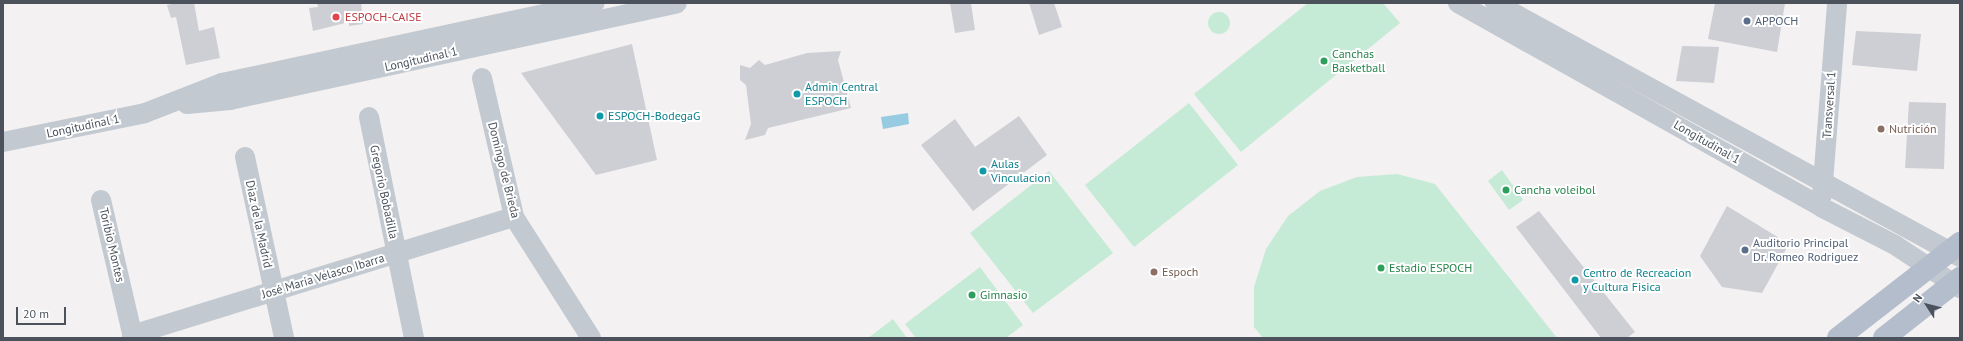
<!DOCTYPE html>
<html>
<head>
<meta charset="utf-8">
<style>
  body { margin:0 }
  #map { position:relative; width:1963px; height:341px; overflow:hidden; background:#f3f1f1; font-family:"PT Sans",sans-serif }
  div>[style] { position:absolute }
  .green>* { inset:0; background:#c5ebd7 }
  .round { border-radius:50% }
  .water>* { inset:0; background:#97cbe2 }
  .building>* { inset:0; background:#cecfd4 }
  .minor>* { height:20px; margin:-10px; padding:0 10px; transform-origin:10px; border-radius:10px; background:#c3c9d0 }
  .primary>* { height:22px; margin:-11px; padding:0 11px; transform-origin:11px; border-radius:11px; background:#b4bdcc }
  .dots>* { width:11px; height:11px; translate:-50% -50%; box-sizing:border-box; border:2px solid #fff; border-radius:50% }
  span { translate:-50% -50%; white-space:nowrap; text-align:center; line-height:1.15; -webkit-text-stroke:4px #fff; paint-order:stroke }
  .health-label { font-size:12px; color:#be3a42 }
  .left { translate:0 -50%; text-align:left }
  .service-label { font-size:12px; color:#4e5e75 }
  .leisure-label { font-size:12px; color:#27864d }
  .street-label { font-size:12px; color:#4b525c }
  .culture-label { font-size:12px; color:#0d838f }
  .education-label { font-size:12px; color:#785e54 }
  .frame { position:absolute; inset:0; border:4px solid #4b525c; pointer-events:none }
  .north { position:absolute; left:1907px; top:285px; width:40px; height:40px; -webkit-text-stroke:3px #fff; paint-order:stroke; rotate:306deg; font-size:11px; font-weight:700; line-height:16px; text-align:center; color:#4b525c }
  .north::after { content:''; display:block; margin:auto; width:14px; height:18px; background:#4b525c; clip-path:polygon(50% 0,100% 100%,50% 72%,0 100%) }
  .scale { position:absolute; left:16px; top:307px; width:50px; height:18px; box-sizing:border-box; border:2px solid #4b525c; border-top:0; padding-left:5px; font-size:12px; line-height:14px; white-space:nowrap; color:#4b525c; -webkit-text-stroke:3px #fff; paint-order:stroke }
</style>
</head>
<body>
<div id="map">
  <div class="green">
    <div style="clip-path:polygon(1308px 3px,1383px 3px,1400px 23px,1241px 152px,1194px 94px)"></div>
    <div class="round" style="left:1208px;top:12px;width:22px;height:22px"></div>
    <div style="clip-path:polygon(1189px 103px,1238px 165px,1134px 247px,1085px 185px)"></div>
    <div style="clip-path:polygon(1502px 170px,1523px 200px,1509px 210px,1488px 181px)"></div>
    <div style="clip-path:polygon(1049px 171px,1113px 253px,1033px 313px,970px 233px)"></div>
    <div style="clip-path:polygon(1397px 174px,1435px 184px,1557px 338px,1263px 338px,1254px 327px,1254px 287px,1266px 249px,1288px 216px,1320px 191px,1357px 177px)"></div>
    <div style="clip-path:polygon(980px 267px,1023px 325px,1006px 338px,916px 338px,905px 324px)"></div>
    <div style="clip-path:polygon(893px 319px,907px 338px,868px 338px)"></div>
  </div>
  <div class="water">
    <div style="clip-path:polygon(908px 113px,909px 124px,883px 129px,881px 117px)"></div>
  </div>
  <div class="building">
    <div style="clip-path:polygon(175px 3px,194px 3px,199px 31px,214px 27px,220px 58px,186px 65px,176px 17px,171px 18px,167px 5px)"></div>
    <div style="clip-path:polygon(317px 3px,361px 3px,363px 24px,349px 26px,349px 22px,313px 31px,309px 8px,318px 7px)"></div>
    <div style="clip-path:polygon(950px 3px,971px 3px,975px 30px,955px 33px)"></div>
    <div style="clip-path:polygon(1029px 3px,1054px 3px,1062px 27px,1039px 35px)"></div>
    <div style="clip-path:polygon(1715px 3px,1785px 3px,1777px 52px,1708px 39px)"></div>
    <div style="clip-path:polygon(1856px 31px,1921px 34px,1917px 71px,1852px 65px)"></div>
    <div style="clip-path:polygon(632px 44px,657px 160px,596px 175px,521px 73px)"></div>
    <div style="clip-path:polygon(1682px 46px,1719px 47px,1714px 83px,1676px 81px)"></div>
    <div style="clip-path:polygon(841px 51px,838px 60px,851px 108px,768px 128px,765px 135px,745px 140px,751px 124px,746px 85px,740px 80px,740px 65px,750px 68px,759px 60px,765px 65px,807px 53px)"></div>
    <div style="clip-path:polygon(1909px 102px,1946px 103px,1944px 169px,1905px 168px)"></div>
    <div style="clip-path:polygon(1019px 116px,1047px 155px,973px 211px,921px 145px,955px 119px,975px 147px)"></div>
    <div style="clip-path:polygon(1727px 206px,1789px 244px,1762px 293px,1722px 287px,1700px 256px)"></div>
    <div style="clip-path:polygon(1539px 211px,1635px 332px,1627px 338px,1601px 338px,1516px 227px)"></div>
  </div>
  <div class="minor">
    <div style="left:1458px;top:3px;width:416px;rotate:29.3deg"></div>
    <div style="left:1821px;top:207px;width:83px;rotate:27.2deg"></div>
    <div style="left:1895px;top:245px;width:78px;rotate:33.5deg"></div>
    <div style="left:1495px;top:3px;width:530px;rotate:28.64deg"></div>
    <div style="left:482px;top:78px;width:143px;rotate:77deg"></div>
    <div style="left:514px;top:217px;width:143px;rotate:57.5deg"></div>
    <div style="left:187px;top:104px;width:43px;rotate:-5.3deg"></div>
    <div style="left:230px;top:100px;width:457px;rotate:-12.2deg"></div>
    <div style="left:369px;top:117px;width:226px;rotate:78.5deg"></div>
    <div style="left:3px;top:142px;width:145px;rotate:-11.5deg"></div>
    <div style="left:145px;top:113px;width:83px;rotate:-21.3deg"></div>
    <div style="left:222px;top:83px;width:381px;rotate:-12.1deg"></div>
    <div style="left:245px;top:157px;width:185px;rotate:77.8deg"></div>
    <div style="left:1822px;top:195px;width:193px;rotate:-85.5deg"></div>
    <div style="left:101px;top:200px;width:142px;rotate:76.9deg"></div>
    <div style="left:132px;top:335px;width:400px;rotate:-17.2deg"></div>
  </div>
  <div class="primary">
    <div style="left:1838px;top:338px;width:155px;rotate:-37.9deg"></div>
    <div style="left:1884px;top:338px;width:97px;rotate:-38.3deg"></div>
  </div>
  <div class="dots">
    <div style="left:336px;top:17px;background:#e0444e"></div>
    <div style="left:1747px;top:21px;background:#5c6f8a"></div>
    <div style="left:1324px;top:61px;background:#2e9e5b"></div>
    <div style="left:797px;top:94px;background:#0f9aa8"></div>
    <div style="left:600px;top:116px;background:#0f9aa8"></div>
    <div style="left:1881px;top:129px;background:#8d6e63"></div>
    <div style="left:983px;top:171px;background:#0f9aa8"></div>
    <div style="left:1506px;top:190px;background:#2e9e5b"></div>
    <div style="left:1745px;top:250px;background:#5c6f8a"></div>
    <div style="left:1381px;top:268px;background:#2e9e5b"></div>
    <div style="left:1154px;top:272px;background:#8d6e63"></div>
    <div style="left:1575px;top:280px;background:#0f9aa8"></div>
    <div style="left:972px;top:295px;background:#2e9e5b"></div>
  </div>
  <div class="health-label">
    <span class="left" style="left:345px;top:17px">ESPOCH-CAISE</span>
  </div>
  <div class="service-label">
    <span class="left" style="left:1755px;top:21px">APPOCH</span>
    <span class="left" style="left:1753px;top:250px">Auditorio Principal<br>Dr. Romeo Rodriguez</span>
  </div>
  <div class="leisure-label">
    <span class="left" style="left:1332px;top:61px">Canchas<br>Basketball</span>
    <span class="left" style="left:1514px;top:190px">Cancha voleibol</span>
    <span class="left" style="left:1389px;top:268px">Estadio ESPOCH</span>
    <span class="left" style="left:980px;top:295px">Gimnasio</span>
  </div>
  <div class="street-label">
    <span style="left:421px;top:59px;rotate:-13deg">Longitudinal 1</span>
    <span style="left:1829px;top:105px;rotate:-86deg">Transversal 1</span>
    <span style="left:83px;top:126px;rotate:-12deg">Longitudinal 1</span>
    <span style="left:1707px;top:142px;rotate:30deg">Longitudinal 1</span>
    <span style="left:504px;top:170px;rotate:76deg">Domingo de Brieda</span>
    <span style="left:384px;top:192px;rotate:78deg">Gregorio Bobadilla</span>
    <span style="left:259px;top:224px;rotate:78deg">Diaz de la Madrid</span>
    <span style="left:112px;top:245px;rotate:77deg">Toribio Montes</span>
    <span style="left:323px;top:276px;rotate:-17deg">José María Velasco Ibarra</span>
  </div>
  <div class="culture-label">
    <span class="left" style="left:805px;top:94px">Admin Central<br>ESPOCH</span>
    <span class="left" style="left:608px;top:116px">ESPOCH-BodegaG</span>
    <span class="left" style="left:991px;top:171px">Aulas<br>Vinculacion</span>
    <span class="left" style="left:1583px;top:280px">Centro de Recreacion<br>y Cultura Fisica</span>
  </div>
  <div class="education-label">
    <span class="left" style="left:1889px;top:129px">Nutrición</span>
    <span class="left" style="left:1162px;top:272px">Espoch</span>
  </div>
  <div class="frame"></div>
  <div class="north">N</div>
  <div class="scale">20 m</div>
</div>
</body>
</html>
